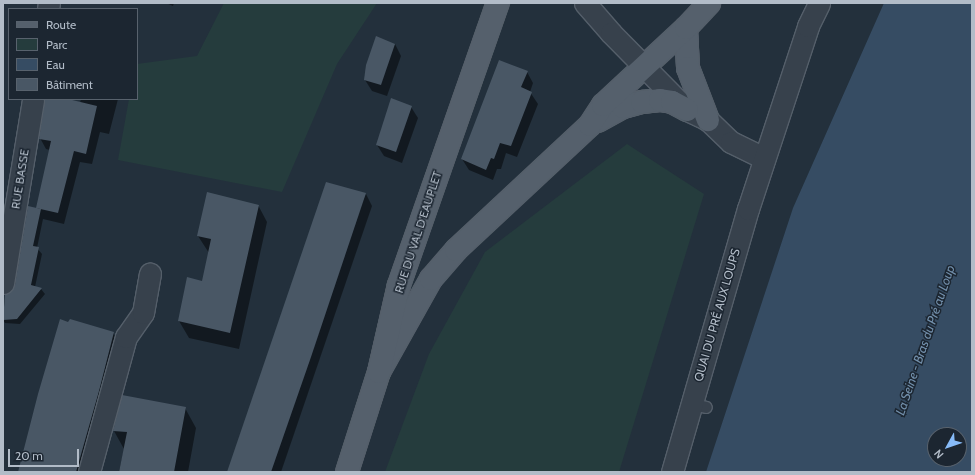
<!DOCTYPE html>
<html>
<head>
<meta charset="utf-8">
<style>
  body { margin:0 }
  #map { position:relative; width:975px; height:475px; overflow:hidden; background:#23303c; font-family:Cabin,sans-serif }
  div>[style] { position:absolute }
  .green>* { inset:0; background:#253c3d }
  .water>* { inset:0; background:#364c63 }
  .shadow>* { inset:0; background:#0007 }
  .building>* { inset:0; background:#495765 }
  .roads { filter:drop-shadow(1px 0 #555f6a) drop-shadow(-1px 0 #555f6a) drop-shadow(0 1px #555f6a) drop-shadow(0 -1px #555f6a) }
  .service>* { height:11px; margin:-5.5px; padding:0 5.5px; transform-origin:5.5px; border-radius:5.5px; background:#37414c }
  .minor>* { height:21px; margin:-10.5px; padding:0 10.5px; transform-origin:10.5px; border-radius:10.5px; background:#37414c }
  .primary>* { height:22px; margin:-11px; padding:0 11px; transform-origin:11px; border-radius:11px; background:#55606c }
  span { translate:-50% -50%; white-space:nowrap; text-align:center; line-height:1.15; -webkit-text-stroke:3px #1c2631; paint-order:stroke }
  .street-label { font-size:12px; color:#b2bcc8 }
  .water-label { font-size:13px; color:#728fab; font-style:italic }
  .frame { position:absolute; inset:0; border:4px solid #b2bcc8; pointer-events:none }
  .legend { position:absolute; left:8px; top:8px; width:130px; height:92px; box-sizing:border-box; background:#1c2631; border:1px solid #58626d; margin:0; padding:5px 7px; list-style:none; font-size:12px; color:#b2bcc8 }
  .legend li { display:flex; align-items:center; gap:8px; height:20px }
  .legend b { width:20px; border:1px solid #58626d }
  .north { position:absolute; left:927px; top:427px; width:40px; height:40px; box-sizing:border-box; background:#1c2631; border:1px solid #58626d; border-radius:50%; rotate:230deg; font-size:11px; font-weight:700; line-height:16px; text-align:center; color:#b2bcc8 }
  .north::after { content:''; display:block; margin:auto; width:14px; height:18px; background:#87bbf8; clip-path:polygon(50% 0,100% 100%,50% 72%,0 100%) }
  .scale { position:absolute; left:8px; top:449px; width:71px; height:18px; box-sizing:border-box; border:2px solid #b2bcc8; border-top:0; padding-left:5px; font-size:12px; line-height:14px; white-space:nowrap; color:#b2bcc8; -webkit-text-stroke:3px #1c2631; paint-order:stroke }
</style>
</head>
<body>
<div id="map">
  <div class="green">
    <div style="clip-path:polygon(224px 3px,377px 3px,337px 64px,282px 192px,118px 160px,129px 99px,137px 99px,137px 64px,197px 56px)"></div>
    <div style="clip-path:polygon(627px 144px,704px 194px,619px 472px,385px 472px,429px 354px,485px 252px)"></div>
  </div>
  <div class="water">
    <div style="clip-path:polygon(evenodd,884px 3px,972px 3px,972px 472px,706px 472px,793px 208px,884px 3px,935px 435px,959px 435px,959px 459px,935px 459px,935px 435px)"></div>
  </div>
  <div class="shadow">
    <div style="clip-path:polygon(166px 3px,174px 3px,173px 6px)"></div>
    <div style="clip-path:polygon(395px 44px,401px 56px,387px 96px,372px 91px,365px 80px)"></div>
    <div style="clip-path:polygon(527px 72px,533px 83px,530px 92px,538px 104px,517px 157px,506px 153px,501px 169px,497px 169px,493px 180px,469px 170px,462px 159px)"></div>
    <div style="clip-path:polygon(45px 99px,64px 99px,80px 103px,81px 99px,118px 99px,109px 134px,100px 132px,92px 164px,80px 162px,64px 224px,43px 219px,37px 248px,42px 254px,35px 287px,41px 289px,45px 294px,20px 324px,5px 323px,3px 320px,3px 311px,6px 295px,13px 292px,16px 285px,38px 210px,50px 150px,46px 149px,40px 138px)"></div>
    <div style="clip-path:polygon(411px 107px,418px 118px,402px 163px,384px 156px,377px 145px)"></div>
    <div style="clip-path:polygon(366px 194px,372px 206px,281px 472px,229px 472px)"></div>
    <div style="clip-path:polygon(258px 205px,267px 222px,239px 349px,189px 338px,179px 321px,203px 282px,209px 253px,198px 236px)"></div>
    <div style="clip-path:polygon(113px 333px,125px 353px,93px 472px,19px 472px)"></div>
    <div style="clip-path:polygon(185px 408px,196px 428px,188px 472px,119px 472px,124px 449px,114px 431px)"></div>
  </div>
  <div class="building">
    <div style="clip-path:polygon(376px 36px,395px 44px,381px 85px,364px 80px,366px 65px)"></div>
    <div style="clip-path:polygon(499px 60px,528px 71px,521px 87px,532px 92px,511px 146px,500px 143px,494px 159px,491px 158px,486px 170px,461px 159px)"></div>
    <div style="clip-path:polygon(391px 98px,412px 106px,396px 152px,376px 145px)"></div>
    <div style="clip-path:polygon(45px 99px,68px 99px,97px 106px,86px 154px,74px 151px,58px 213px,36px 208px,51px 141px,39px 139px)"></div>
    <div style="clip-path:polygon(326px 182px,366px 193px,311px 357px,271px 472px,227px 472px)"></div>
    <div style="clip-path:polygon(207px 192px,259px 205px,230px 333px,178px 321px,187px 277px,202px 281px,211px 239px,197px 236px)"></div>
    <div style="clip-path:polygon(28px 206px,41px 209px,33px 246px,39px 247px,31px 285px,42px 288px,17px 319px,3px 320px,5px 294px,12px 291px,15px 285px)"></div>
    <div style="clip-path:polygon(60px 319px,68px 322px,70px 319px,114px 332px,99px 391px,76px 472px,18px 472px,38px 394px)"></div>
    <div style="clip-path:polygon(122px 395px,186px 407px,174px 472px,119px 472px,127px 432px,113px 431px)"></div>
  </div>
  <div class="roads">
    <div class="service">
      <div style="left:692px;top:404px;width:14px;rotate:12deg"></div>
    </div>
    <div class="minor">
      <div style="left:585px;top:3px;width:40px;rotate:49deg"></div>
      <div style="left:611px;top:33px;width:108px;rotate:45.4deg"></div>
      <div style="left:687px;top:110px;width:23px;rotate:25deg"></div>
      <div style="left:708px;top:120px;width:32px;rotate:44deg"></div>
      <div style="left:731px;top:142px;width:37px;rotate:26deg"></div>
      <div style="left:48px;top:9px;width:6px;rotate:-81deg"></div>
      <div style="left:3px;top:283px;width:186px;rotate:-80.7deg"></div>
      <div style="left:89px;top:472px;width:140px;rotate:-74.7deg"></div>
      <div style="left:126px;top:337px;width:29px;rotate:-55deg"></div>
      <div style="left:143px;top:313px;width:40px;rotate:-80deg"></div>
      <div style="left:672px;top:472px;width:274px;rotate:-73.9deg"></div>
      <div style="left:748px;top:209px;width:193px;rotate:-71.8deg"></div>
      <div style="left:808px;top:26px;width:25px;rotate:-64deg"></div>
    </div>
    <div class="primary">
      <div style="left:686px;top:28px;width:40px;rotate:87.1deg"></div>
      <div style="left:688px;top:68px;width:56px;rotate:69deg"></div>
      <div style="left:598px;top:121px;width:29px;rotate:-29deg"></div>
      <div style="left:623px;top:107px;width:20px;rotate:-15deg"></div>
      <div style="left:642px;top:102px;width:18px;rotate:-6deg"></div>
      <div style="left:660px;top:100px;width:12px;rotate:9deg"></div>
      <div style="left:672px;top:102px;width:17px;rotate:28deg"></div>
      <div style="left:379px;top:372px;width:107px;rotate:-60.8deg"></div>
      <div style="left:431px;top:279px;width:38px;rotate:-49deg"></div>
      <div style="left:456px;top:250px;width:183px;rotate:-43deg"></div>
      <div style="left:590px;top:125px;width:24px;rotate:-57deg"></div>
      <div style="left:603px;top:105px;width:113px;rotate:-42.9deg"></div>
      <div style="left:686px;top:28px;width:34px;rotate:-47deg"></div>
      <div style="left:347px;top:472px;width:105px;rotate:-72.3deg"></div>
      <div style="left:379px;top:372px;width:89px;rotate:-77.1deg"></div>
      <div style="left:399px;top:285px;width:299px;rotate:-70.7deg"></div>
    </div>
  </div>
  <div class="street-label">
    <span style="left:20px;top:179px;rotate:-81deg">RUE BASSE</span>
    <span style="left:418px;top:232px;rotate:-72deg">RUE DU VAL D'EAUPLET</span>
    <span style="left:717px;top:315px;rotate:-74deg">QUAI DU PRÉ AUX LOUPS</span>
  </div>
  <div class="water-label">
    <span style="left:925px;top:340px;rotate:-71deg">La Seine - Bras du Pré au Loup</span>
  </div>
  <div class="frame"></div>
  <ul class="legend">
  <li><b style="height:5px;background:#55606c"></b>Route</li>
  <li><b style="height:11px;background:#253c3d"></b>Parc</li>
  <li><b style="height:11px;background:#364c63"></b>Eau</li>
  <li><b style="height:11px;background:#495765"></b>Bâtiment</li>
  </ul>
  <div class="north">N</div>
  <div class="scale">20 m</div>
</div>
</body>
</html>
